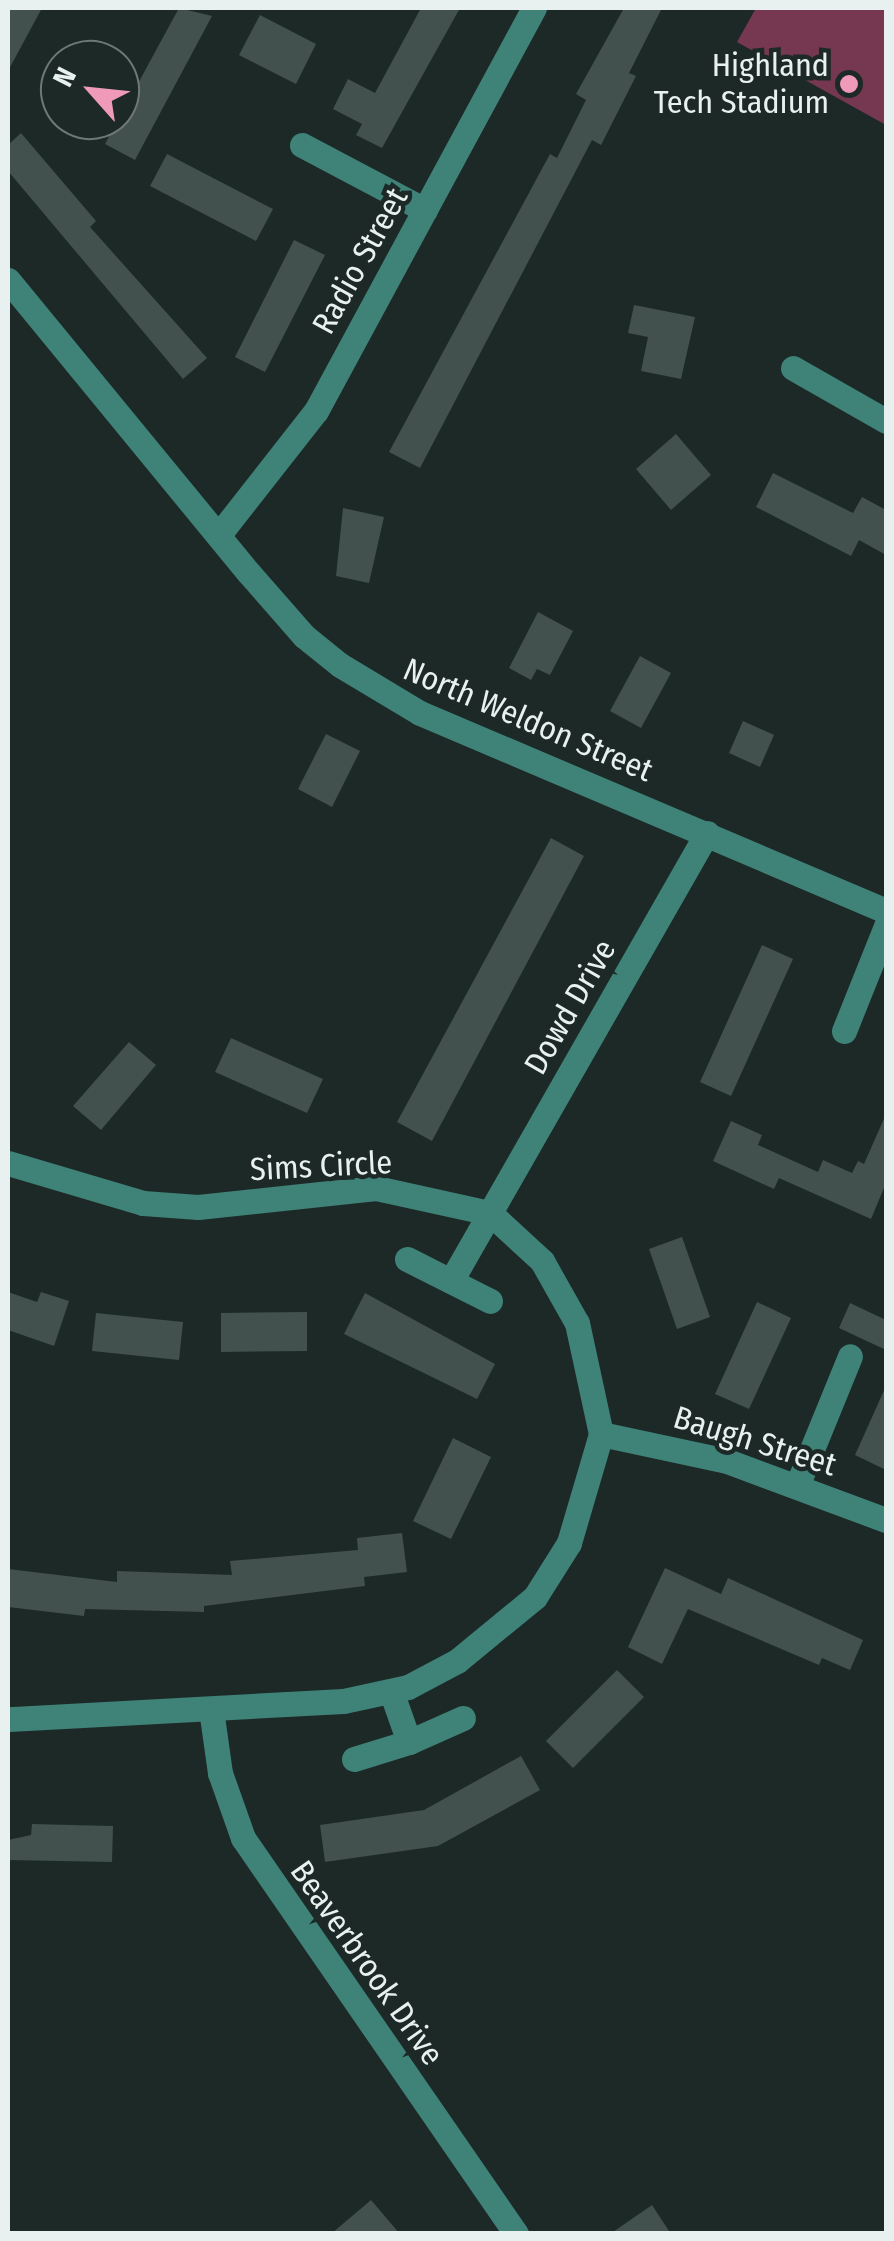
<!DOCTYPE html>
<html>
<head>
<meta charset="utf-8">
<style>
  body { margin:0 }
  #map { position:relative; width:894px; height:2241px; overflow:hidden; background:#1d2927; font-family:"Fira Sans Condensed",sans-serif }
  div>[style] { position:absolute }
  .green>* { inset:0; background:#763850 }
  .building>* { inset:0; background:#42504e }
  .minor>* { height:25px; margin:-12.5px; padding:0 12.5px; transform-origin:12.5px; border-radius:12.5px; background:#3e8278 }
  .dots>* { width:28px; height:28px; translate:-50% -50%; box-sizing:border-box; border:5px solid #1d2927; border-radius:50% }
  span { translate:-50% -50%; white-space:nowrap; text-align:center; line-height:1.15; -webkit-text-stroke:9px #1d2927; paint-order:stroke }
  .poi-label { font-size:32px; color:#e8f1ef }
  .right { translate:-100% -50%; text-align:right }
  .street-label { font-size:32px; color:#e8f1ef }
  .frame { position:absolute; inset:0; border:10px solid #e8f1ef; pointer-events:none }
  .north { position:absolute; left:40px; top:40px; width:100px; height:100px; box-sizing:border-box; background:#1d2927; border:2px solid #6e7977; border-radius:50%; rotate:297deg; font-size:28px; font-weight:700; line-height:40px; text-align:center; color:#e8f1ef }
  .north::after { content:''; display:block; margin:auto; width:35px; height:45px; background:#ef9ab8; clip-path:polygon(50% 0,100% 100%,50% 72%,0 100%) }
</style>
</head>
<body>
<div id="map">
  <div class="green">
    <div style="clip-path:polygon(756px 8px,886px 8px,886px 125px,737px 42px)"></div>
  </div>
  <div class="building">
    <div style="clip-path:polygon(8px 8px,42px 8px,8px 71px)"></div>
    <div style="clip-path:polygon(179px 8px,212px 16px,135px 160px,105px 144px)"></div>
    <div style="clip-path:polygon(421px 8px,460px 8px,382px 148px,356px 135px,362px 124px,333px 109px,348px 79px,375px 93px)"></div>
    <div style="clip-path:polygon(624px 8px,662px 8px,629px 73px,636px 76px,601px 145px,592px 140px,420px 468px,389px 452px,550px 154px,557px 158px,586px 100px,576px 94px)"></div>
    <div style="clip-path:polygon(260px 15px,316px 44px,296px 84px,239px 55px)"></div>
    <div style="clip-path:polygon(21px 133px,96px 221px,90px 227px,207px 358px,183px 379px,8px 171px,8px 145px)"></div>
    <div style="clip-path:polygon(167px 154px,273px 209px,256px 241px,150px 186px)"></div>
    <div style="clip-path:polygon(294px 240px,325px 255px,265px 372px,235px 357px)"></div>
    <div style="clip-path:polygon(634px 305px,695px 317px,681px 379px,641px 371px,648px 337px,628px 333px)"></div>
    <div style="clip-path:polygon(676px 434px,711px 475px,671px 510px,636px 469px)"></div>
    <div style="clip-path:polygon(773px 473px,853px 513px,862px 497px,886px 510px,886px 555px,859px 540px,851px 556px,756px 507px)"></div>
    <div style="clip-path:polygon(343px 508px,384px 517px,369px 583px,336px 576px)"></div>
    <div style="clip-path:polygon(538px 612px,573px 631px,550px 675px,537px 669px,531px 680px,509px 668px)"></div>
    <div style="clip-path:polygon(640px 656px,671px 673px,641px 728px,610px 711px)"></div>
    <div style="clip-path:polygon(743px 721px,774px 735px,760px 767px,729px 753px)"></div>
    <div style="clip-path:polygon(326px 734px,360px 751px,332px 807px,298px 789px)"></div>
    <div style="clip-path:polygon(551px 838px,584px 856px,432px 1141px,397px 1122px)"></div>
    <div style="clip-path:polygon(762px 945px,793px 959px,731px 1096px,700px 1082px)"></div>
    <div style="clip-path:polygon(231px 1038px,323px 1079px,307px 1113px,215px 1072px)"></div>
    <div style="clip-path:polygon(129px 1042px,156px 1065px,101px 1130px,73px 1106px)"></div>
    <div style="clip-path:polygon(886px 1114px,886px 1183px,871px 1219px,779px 1178px,774px 1189px,713px 1161px,731px 1121px,762px 1135px,758px 1145px,818px 1172px,823px 1160px,852px 1173px,858px 1161px,864px 1164px)"></div>
    <div style="clip-path:polygon(682px 1237px,710px 1317px,677px 1329px,649px 1249px)"></div>
    <div style="clip-path:polygon(8px 1292px,37px 1302px,41px 1292px,69px 1301px,54px 1346px,8px 1330px)"></div>
    <div style="clip-path:polygon(365px 1293px,495px 1364px,477px 1399px,344px 1334px)"></div>
    <div style="clip-path:polygon(757px 1302px,791px 1318px,749px 1409px,715px 1394px)"></div>
    <div style="clip-path:polygon(850px 1303px,886px 1320px,886px 1350px,839px 1328px)"></div>
    <div style="clip-path:polygon(307px 1312px,307px 1351px,221px 1352px,221px 1313px)"></div>
    <div style="clip-path:polygon(96px 1313px,183px 1322px,179px 1360px,92px 1351px)"></div>
    <div style="clip-path:polygon(886px 1386px,886px 1470px,855px 1455px)"></div>
    <div style="clip-path:polygon(453px 1438px,491px 1457px,451px 1539px,413px 1521px)"></div>
    <div style="clip-path:polygon(402px 1533px,407px 1572px,364px 1577px,365px 1586px,204px 1606px,204px 1612px,85px 1609px,84px 1616px,8px 1607px,8px 1569px,117px 1582px,117px 1571px,232px 1575px,230px 1561px,358px 1550px,357px 1538px)"></div>
    <div style="clip-path:polygon(665px 1568px,721px 1594px,728px 1578px,863px 1640px,850px 1670px,822px 1658px,819px 1665px,688px 1609px,662px 1664px,628px 1647px)"></div>
    <div style="clip-path:polygon(617px 1670px,644px 1697px,573px 1768px,546px 1741px)"></div>
    <div style="clip-path:polygon(521px 1756px,540px 1790px,438px 1846px,325px 1862px,320px 1825px,424px 1810px)"></div>
    <div style="clip-path:polygon(32px 1824px,113px 1826px,112px 1862px,8px 1860px,8px 1840px,31px 1835px)"></div>
    <div style="clip-path:polygon(371px 2200px,400px 2234px,331px 2234px)"></div>
    <div style="clip-path:polygon(652px 2205px,671px 2234px,610px 2234px)"></div>
  </div>
  <div class="minor">
    <div style="left:302px;top:145px;width:139px;rotate:27.9deg"></div>
    <div style="left:8px;top:280px;width:378px;rotate:50.6deg"></div>
    <div style="left:248px;top:572px;width:85px;rotate:48.8deg"></div>
    <div style="left:304px;top:636px;width:46px;rotate:38.9deg"></div>
    <div style="left:340px;top:665px;width:93px;rotate:31deg"></div>
    <div style="left:420px;top:713px;width:506px;rotate:23.02deg"></div>
    <div style="left:793px;top:368px;width:107px;rotate:29.7deg"></div>
    <div style="left:221px;top:532px;width:154px;rotate:-51.9deg"></div>
    <div style="left:316px;top:411px;width:458px;rotate:-61.6deg"></div>
    <div style="left:844px;top:1031px;width:113px;rotate:-68.2deg"></div>
    <div style="left:8px;top:1163px;width:141px;rotate:16.5deg"></div>
    <div style="left:143px;top:1203px;width:55px;rotate:4.2deg"></div>
    <div style="left:198px;top:1207px;width:179px;rotate:-6.1deg"></div>
    <div style="left:376px;top:1188px;width:117px;rotate:12.4deg"></div>
    <div style="left:490px;top:1213px;width:71px;rotate:42.7deg"></div>
    <div style="left:542px;top:1261px;width:71px;rotate:60.6deg"></div>
    <div style="left:577px;top:1323px;width:114px;rotate:77.8deg"></div>
    <div style="left:601px;top:1434px;width:114px;rotate:106.4deg"></div>
    <div style="left:569px;top:1543px;width:64px;rotate:122.2deg"></div>
    <div style="left:535px;top:1597px;width:101px;rotate:140.6deg"></div>
    <div style="left:457px;top:1661px;width:55px;rotate:152deg"></div>
    <div style="left:408px;top:1687px;width:66px;rotate:167.8deg"></div>
    <div style="left:343px;top:1701px;width:335px;rotate:176.9deg"></div>
    <div style="left:407px;top:1259px;width:93px;rotate:26.8deg"></div>
    <div style="left:451px;top:1281px;width:516px;rotate:-60.26deg"></div>
    <div style="left:601px;top:1434px;width:129px;rotate:12.1deg"></div>
    <div style="left:727px;top:1461px;width:170px;rotate:20.4deg"></div>
    <div style="left:797px;top:1486px;width:140px;rotate:-67.8deg"></div>
    <div style="left:211px;top:1709px;width:65px;rotate:82deg"></div>
    <div style="left:220px;top:1773px;width:69px;rotate:70.5deg"></div>
    <div style="left:243px;top:1838px;width:481px;rotate:55.4deg"></div>
    <div style="left:409px;top:1742px;width:59px;rotate:-24deg"></div>
    <div style="left:354px;top:1759px;width:58px;rotate:-17.2deg"></div>
    <div style="left:409px;top:1742px;width:54px;rotate:-109.4deg"></div>
  </div>
  <div class="dots">
    <div style="left:849px;top:84px;background:#ef9ab8"></div>
  </div>
  <div class="poi-label">
    <span class="right" style="left:829px;top:84px">Highland<br>Tech Stadium</span>
  </div>
  <div class="street-label">
    <span style="left:360px;top:261px;rotate:-61deg">Radio Street</span>
    <span style="left:528px;top:720px;rotate:23deg">North Weldon Street</span>
    <span style="left:570px;top:1007px;rotate:-60deg">Dowd Drive</span>
    <span style="left:321px;top:1166px;rotate:-3deg">Sims Circle</span>
    <span style="left:755px;top:1441px;rotate:17deg">Baugh Street</span>
    <span style="left:367px;top:1963px;rotate:55deg">Beaverbrook Drive</span>
  </div>
  <div class="frame"></div>
  <div class="north">N</div>
</div>
</body>
</html>
